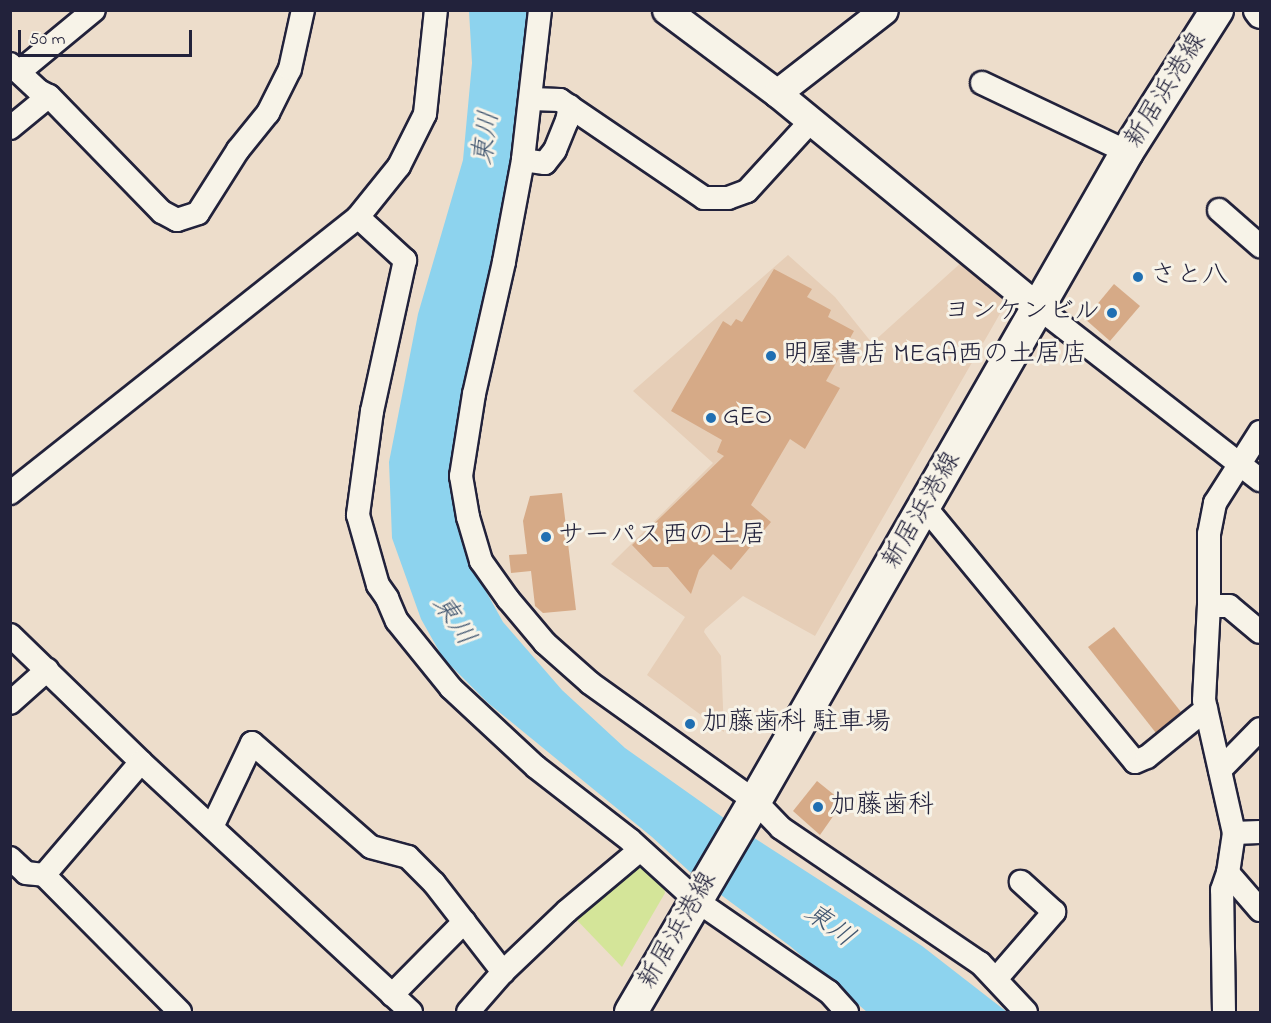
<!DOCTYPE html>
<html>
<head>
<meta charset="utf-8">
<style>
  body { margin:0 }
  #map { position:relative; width:1271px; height:1023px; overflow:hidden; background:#edddcb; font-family:"Indie Flower","Klee One",sans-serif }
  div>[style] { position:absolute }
  .built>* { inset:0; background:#e6ceb7 }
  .green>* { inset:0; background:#d4e599 }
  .water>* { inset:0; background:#8dd3ee }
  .building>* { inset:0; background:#d6aa87 }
  .roads { filter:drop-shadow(2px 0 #22223b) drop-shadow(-2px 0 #22223b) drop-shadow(0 2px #22223b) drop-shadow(0 -2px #22223b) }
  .minor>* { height:22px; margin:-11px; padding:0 11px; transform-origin:11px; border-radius:11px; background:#f7f3e8 }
  .tertiary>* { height:27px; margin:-13.5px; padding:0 13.5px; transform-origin:13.5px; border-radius:13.5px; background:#f7f3e8 }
  .secondary>* { height:32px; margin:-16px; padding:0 16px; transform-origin:16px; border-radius:16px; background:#f7f3e8 }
  .dots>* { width:16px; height:16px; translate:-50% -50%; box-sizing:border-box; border:3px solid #f7f3e8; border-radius:50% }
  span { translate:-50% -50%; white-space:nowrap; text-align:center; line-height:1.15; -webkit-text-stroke:6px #f7f3e8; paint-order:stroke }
  .street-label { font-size:26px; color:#22223b }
  .poi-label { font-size:26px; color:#22223b }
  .left { translate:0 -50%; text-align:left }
  .right { translate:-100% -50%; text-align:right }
  .water-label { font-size:27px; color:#425771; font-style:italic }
  .frame { position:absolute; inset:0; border:12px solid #22223b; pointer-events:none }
  .scale { position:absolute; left:18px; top:30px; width:174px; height:27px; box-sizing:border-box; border:3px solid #22223b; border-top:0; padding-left:8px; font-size:18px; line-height:21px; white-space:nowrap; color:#22223b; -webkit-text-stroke:4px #f7f3e8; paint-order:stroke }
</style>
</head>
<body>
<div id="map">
  <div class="built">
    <div style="clip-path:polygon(788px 255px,835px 297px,872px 343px,963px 261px,1009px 298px,815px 636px,743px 596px,705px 629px,704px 632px,721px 656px,724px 732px,647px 675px,685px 617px,611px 564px,713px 463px,633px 391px)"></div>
  </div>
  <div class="green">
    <div style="clip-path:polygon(635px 860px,663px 882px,665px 893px,622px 967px,571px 914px)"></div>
  </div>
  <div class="water">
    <div style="clip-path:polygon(469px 11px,531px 11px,520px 127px,455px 498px,456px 522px,473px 568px,503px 622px,562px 690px,625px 748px,728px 821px,922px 946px,1007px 1012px,867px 1012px,790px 946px,690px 872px,652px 837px,488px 703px,443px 658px,421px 619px,392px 538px,389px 462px,418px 314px,463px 160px,472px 63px)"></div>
  </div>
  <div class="building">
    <div style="clip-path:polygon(774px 269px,812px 289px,807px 297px,831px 310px,828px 317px,854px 331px,826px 381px,840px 388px,805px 449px,790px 439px,751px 505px,771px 522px,731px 570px,713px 554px,699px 570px,691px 594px,668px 567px,653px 567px,632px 545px,724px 456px,717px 452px,722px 440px,671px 411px,723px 321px,731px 326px,736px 319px,742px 322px)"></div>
    <div style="clip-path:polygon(1114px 284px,1140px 306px,1110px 341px,1085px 319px)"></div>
    <div style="clip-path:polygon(562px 493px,576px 610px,543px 613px,535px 606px,531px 571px,511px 573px,509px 555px,527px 554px,523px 521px,530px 496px)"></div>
    <div style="clip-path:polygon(1114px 627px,1181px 712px,1156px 733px,1088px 647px)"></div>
    <div style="clip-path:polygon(817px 781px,843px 802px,820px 835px,793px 811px)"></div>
  </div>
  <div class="roads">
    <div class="minor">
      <div style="left:540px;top:10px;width:151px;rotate:96.5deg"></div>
      <div style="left:523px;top:160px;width:104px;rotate:100.6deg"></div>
      <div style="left:504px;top:262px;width:135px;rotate:102.8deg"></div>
      <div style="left:474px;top:394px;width:83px;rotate:99deg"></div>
      <div style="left:461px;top:476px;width:42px;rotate:80.3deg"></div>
      <div style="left:468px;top:517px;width:46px;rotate:73.5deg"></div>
      <div style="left:481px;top:561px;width:47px;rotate:54.6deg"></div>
      <div style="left:508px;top:599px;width:57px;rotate:49.9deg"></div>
      <div style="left:545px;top:643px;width:60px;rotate:41.6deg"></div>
      <div style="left:590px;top:683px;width:203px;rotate:35.6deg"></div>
      <div style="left:755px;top:801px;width:37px;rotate:46deg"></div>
      <div style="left:781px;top:828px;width:240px;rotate:34.2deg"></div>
      <div style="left:980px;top:963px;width:67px;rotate:46.8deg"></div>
      <div style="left:10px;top:64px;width:40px;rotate:43deg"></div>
      <div style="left:39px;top:91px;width:11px;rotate:27deg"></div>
      <div style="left:49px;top:96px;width:162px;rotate:45.8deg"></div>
      <div style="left:162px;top:212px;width:17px;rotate:28deg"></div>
      <div style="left:177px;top:220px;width:22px;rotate:-18deg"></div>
      <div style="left:198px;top:213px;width:75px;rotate:-57.6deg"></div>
      <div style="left:238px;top:150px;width:48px;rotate:-51deg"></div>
      <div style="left:268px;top:113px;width:49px;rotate:-63.4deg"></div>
      <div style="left:290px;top:69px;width:60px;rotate:-77.6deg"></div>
      <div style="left:19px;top:72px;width:97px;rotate:-39.6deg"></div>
      <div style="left:982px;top:83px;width:161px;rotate:25.4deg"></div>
      <div style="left:531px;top:99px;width:29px;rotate:2deg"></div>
      <div style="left:560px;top:100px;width:174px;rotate:34.2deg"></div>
      <div style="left:704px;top:198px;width:24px"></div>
      <div style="left:728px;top:198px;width:20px;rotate:-20deg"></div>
      <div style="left:747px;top:191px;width:95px;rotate:-47.6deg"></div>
      <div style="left:10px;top:128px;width:50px;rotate:-39.4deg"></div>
      <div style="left:523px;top:160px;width:22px;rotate:8deg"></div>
      <div style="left:545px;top:163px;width:16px;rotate:-52deg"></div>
      <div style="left:555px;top:150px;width:31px;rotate:-68deg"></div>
      <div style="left:567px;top:121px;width:15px;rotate:-79deg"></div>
      <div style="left:1219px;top:210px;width:55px;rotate:41.3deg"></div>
      <div style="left:358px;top:217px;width:64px;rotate:42.5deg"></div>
      <div style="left:405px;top:260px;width:155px;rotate:102.3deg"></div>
      <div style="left:372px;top:411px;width:105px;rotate:97.7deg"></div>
      <div style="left:358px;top:515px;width:73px;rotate:74.1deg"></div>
      <div style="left:378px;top:585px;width:16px;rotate:55deg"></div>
      <div style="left:387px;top:598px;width:25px;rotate:67deg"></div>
      <div style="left:397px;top:621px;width:86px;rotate:51.1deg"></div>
      <div style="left:451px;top:688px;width:116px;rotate:42.9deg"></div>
      <div style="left:536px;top:767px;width:119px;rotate:37.8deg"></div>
      <div style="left:630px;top:840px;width:91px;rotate:42.3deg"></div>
      <div style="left:697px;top:901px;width:160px;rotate:34.6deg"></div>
      <div style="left:829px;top:992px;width:27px;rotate:48deg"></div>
      <div style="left:1039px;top:308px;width:280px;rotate:37.9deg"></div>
      <div style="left:10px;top:493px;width:444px;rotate:-38.4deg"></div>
      <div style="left:358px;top:217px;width:65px;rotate:-51.2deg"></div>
      <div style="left:399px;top:166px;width:58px;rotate:-63.4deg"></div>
      <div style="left:425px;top:114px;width:105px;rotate:-84deg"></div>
      <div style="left:925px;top:507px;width:330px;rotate:50.5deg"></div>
      <div style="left:1135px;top:762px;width:13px;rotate:-23deg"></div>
      <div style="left:1147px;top:757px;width:76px;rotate:-39.1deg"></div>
      <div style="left:1209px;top:606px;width:20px"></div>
      <div style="left:1229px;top:606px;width:40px;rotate:40deg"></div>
      <div style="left:10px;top:635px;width:182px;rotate:44.1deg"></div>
      <div style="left:141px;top:762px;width:368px;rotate:42.8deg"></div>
      <div style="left:10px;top:703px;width:50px;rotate:-41.7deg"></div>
      <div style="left:141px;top:762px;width:149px;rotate:130.6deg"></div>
      <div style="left:44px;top:875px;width:193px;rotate:45.2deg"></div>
      <div style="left:1220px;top:770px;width:57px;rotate:-45.7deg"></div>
      <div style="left:212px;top:827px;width:93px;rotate:-64.5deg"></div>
      <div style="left:252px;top:743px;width:158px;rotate:41.2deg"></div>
      <div style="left:371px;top:847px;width:38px;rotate:15deg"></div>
      <div style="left:408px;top:857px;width:37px;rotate:45deg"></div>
      <div style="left:434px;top:883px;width:113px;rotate:52.2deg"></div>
      <div style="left:1234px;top:833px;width:26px;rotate:-2deg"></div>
      <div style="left:10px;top:858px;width:22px;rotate:43deg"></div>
      <div style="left:26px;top:873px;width:18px;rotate:6deg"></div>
      <div style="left:1228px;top:873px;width:49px;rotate:49.1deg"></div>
      <div style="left:996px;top:979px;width:89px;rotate:-49.1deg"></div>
      <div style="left:1054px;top:912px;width:45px;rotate:-137.7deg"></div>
      <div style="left:392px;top:995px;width:103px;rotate:-45.4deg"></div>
      <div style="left:468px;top:1012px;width:53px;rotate:-48.8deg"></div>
      <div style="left:503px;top:972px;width:88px;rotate:-43.6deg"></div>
      <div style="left:567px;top:911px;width:95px;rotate:-39.9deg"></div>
      <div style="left:1224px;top:1012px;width:122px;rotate:-90.9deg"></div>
      <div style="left:1222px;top:890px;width:18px;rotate:-71deg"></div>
      <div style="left:1228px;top:873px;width:40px;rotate:-81.5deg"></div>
      <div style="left:1234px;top:833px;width:136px;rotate:-102.7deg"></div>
      <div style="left:1204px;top:700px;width:94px;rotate:-87deg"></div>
      <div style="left:1209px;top:606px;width:72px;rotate:-90deg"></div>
      <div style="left:1209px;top:534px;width:32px;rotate:-79deg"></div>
      <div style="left:1215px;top:503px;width:84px;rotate:-57.6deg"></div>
    </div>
    <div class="tertiary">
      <div style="left:666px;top:10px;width:139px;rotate:36.8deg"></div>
      <div style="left:777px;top:93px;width:339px;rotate:39.4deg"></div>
      <div style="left:1257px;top:10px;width:5px;rotate:53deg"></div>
      <div style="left:777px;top:93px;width:135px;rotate:-37.8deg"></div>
    </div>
    <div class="secondary">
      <div style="left:631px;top:1012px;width:245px;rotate:-59.6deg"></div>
      <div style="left:755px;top:801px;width:748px;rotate:-60.18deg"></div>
      <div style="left:1127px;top:152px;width:168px;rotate:-57.6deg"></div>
    </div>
  </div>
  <div class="dots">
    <div style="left:1138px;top:277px;background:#1f6fb2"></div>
    <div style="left:1112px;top:313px;background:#1f6fb2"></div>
    <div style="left:771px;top:356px;background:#1f6fb2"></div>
    <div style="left:711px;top:418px;background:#1f6fb2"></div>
    <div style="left:546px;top:537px;background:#1f6fb2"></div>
    <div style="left:690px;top:724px;background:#1f6fb2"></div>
    <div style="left:818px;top:807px;background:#1f6fb2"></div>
  </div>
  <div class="street-label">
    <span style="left:1167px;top:91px;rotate:-58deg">新居浜港線</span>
    <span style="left:923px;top:511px;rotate:-60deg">新居浜港線</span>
    <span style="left:679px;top:931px;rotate:-60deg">新居浜港線</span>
  </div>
  <div class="poi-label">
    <span class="left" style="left:1150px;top:277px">さと八</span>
    <span class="right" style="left:1100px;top:313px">ヨンケンビル</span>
    <span class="left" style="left:783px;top:356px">明屋書店 MEGA西の土居店</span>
    <span class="left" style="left:723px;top:418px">GEO</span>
    <span class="left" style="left:558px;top:537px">サーパス西の土居</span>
    <span class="left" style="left:702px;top:724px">加藤歯科 駐車場</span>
    <span class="left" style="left:830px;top:807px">加藤歯科</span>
  </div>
  <div class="water-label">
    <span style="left:487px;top:138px;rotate:-82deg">東川</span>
    <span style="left:453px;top:621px;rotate:56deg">東川</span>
    <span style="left:829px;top:926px;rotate:36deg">東川</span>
  </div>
  <div class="frame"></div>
  <div class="scale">50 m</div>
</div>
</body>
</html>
